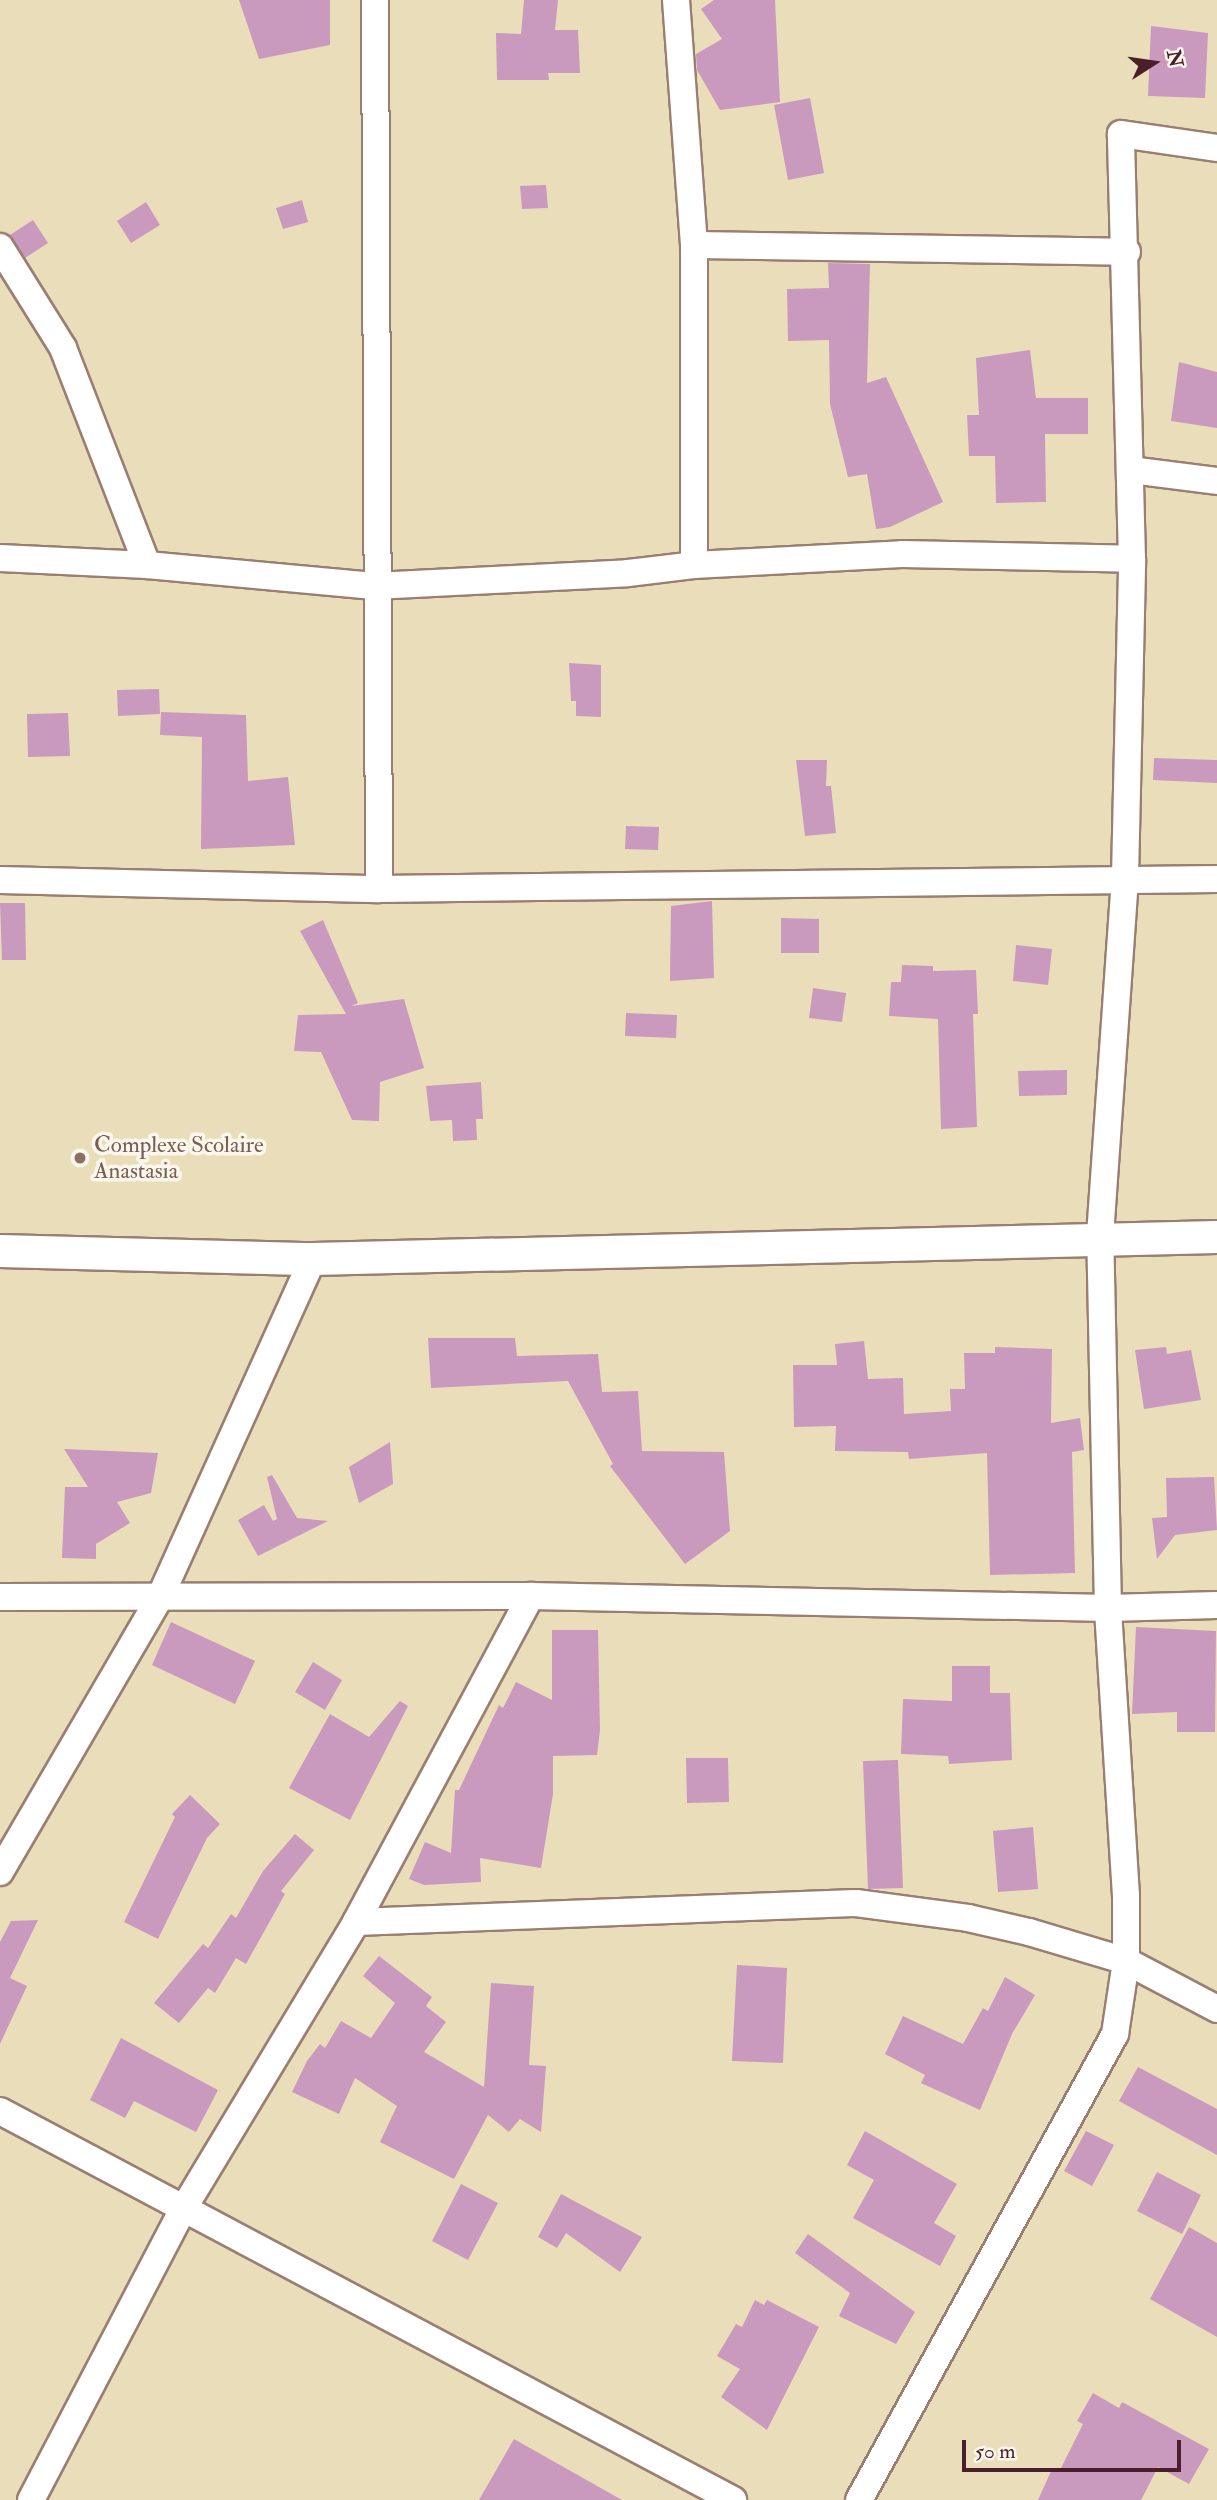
<!DOCTYPE html>
<html>
<head>
<meta charset="utf-8">
<style>
  body { margin:0 }
  #map { position:relative; width:1217px; height:2500px; overflow:hidden; background:#eadeba; font-family:"IM FELL Double Pica",serif }
  div>[style] { position:absolute }
  .building>* { inset:0; background:#ca99be }
  .roads { filter:drop-shadow(2px 0 #9a7e72) drop-shadow(-2px 0 #9a7e72) drop-shadow(0 2px #9a7e72) drop-shadow(0 -2px #9a7e72) }
  .minor>* { height:26px; margin:-13px; padding:0 13px; transform-origin:13px; border-radius:13px; background:#fff }
  .tertiary>* { height:32px; margin:-16px; padding:0 16px; transform-origin:16px; border-radius:16px; background:#fff }
  .dots>* { width:19px; height:19px; translate:-50% -50%; box-sizing:border-box; border:4px solid #fbf7ec; border-radius:50% }
  span { translate:-50% -50%; white-space:nowrap; text-align:center; line-height:1.15; -webkit-text-stroke:7px #fbf7ec; paint-order:stroke }
  .education-label { font-size:23px; color:#785e54 }
  .left { translate:0 -50%; text-align:left }
  .north { position:absolute; left:1119px; top:28px; width:70px; height:70px; -webkit-text-stroke:5px #fbf7ec; paint-order:stroke; rotate:78deg; font-size:19px; font-weight:700; line-height:28px; text-align:center; color:#4a1f2b }
  .north::after { content:''; display:block; margin:auto; width:24px; height:32px; background:#4a1f2b; clip-path:polygon(50% 0,100% 100%,50% 72%,0 100%) }
  .scale { position:absolute; left:962px; top:2440px; width:219px; height:32px; box-sizing:border-box; border:4px solid #4a1f2b; border-top:0; padding-left:9px; font-size:21px; line-height:24px; white-space:nowrap; color:#4a1f2b; -webkit-text-stroke:5px #fbf7ec; paint-order:stroke }
</style>
</head>
<body>
<div id="map">
  <div class="building">
    <div style="clip-path:polygon(239px 0,330px 0,330px 45px,259px 59px)"></div>
    <div style="clip-path:polygon(524px 0,558px 0,555px 30px,578px 30px,580px 73px,548px 73px,549px 80px,497px 80px,496px 33px,521px 34px)"></div>
    <div style="clip-path:polygon(714px 0,775px 0,780px 102px,720px 110px,697px 70px,696px 54px,722px 39px,701px 9px)"></div>
    <div style="clip-path:polygon(1151px 26px,1208px 33px,1205px 98px,1148px 96px)"></div>
    <div style="clip-path:polygon(810px 98px,824px 173px,788px 180px,774px 105px)"></div>
    <div style="clip-path:polygon(546px 185px,548px 208px,522px 209px,520px 186px)"></div>
    <div style="clip-path:polygon(302px 200px,308px 222px,283px 229px,276px 208px)"></div>
    <div style="clip-path:polygon(146px 202px,160px 225px,131px 243px,117px 221px)"></div>
    <div style="clip-path:polygon(33px 220px,48px 243px,25px 258px,10px 235px)"></div>
    <div style="clip-path:polygon(828px 263px,870px 264px,867px 383px,886px 377px,943px 502px,890px 527px,876px 529px,867px 474px,848px 477px,830px 404px,829px 340px,788px 341px,787px 289px,829px 288px)"></div>
    <div style="clip-path:polygon(1030px 350px,1036px 398px,1088px 398px,1088px 434px,1045px 434px,1046px 502px,996px 503px,995px 456px,969px 456px,967px 415px,979px 415px,976px 358px)"></div>
    <div style="clip-path:polygon(1179px 362px,1217px 372px,1217px 428px,1171px 421px)"></div>
    <div style="clip-path:polygon(569px 663px,601px 665px,601px 717px,576px 716px,576px 701px,571px 701px)"></div>
    <div style="clip-path:polygon(159px 689px,160px 714px,118px 716px,117px 690px)"></div>
    <div style="clip-path:polygon(161px 712px,246px 715px,248px 781px,288px 777px,295px 845px,201px 849px,202px 737px,160px 735px)"></div>
    <div style="clip-path:polygon(68px 713px,70px 756px,28px 757px,27px 714px)"></div>
    <div style="clip-path:polygon(1154px 758px,1217px 760px,1217px 783px,1153px 780px)"></div>
    <div style="clip-path:polygon(796px 760px,827px 760px,826px 786px,831px 786px,836px 833px,805px 836px)"></div>
    <div style="clip-path:polygon(626px 826px,659px 827px,658px 850px,625px 849px)"></div>
    <div style="clip-path:polygon(712px 901px,714px 978px,670px 981px,671px 906px)"></div>
    <div style="clip-path:polygon(0 903px,25px 903px,26px 960px,2px 960px)"></div>
    <div style="clip-path:polygon(781px 918px,819px 919px,819px 953px,781px 953px)"></div>
    <div style="clip-path:polygon(323px 920px,358px 1003px,351px 1006px,404px 999px,424px 1068px,380px 1082px,379px 1121px,352px 1120px,321px 1052px,294px 1051px,298px 1015px,346px 1014px,300px 931px)"></div>
    <div style="clip-path:polygon(1016px 945px,1052px 949px,1048px 985px,1013px 981px)"></div>
    <div style="clip-path:polygon(902px 965px,933px 966px,933px 971px,976px 970px,978px 1014px,973px 1014px,977px 1127px,941px 1129px,938px 1019px,889px 1016px,891px 982px,901px 982px)"></div>
    <div style="clip-path:polygon(813px 988px,846px 993px,842px 1022px,809px 1018px)"></div>
    <div style="clip-path:polygon(626px 1013px,677px 1015px,676px 1038px,625px 1036px)"></div>
    <div style="clip-path:polygon(1067px 1070px,1067px 1095px,1019px 1096px,1018px 1071px)"></div>
    <div style="clip-path:polygon(481px 1082px,483px 1119px,476px 1119px,477px 1140px,453px 1141px,452px 1120px,430px 1121px,426px 1086px)"></div>
    <div style="clip-path:polygon(428px 1338px,515px 1338px,517px 1356px,598px 1354px,602px 1392px,638px 1391px,642px 1451px,724px 1452px,730px 1531px,685px 1564px,610px 1466px,613px 1464px,568px 1381px,431px 1388px)"></div>
    <div style="clip-path:polygon(864px 1341px,868px 1379px,903px 1378px,904px 1414px,951px 1411px,950px 1389px,965px 1389px,964px 1353px,995px 1353px,995px 1347px,1052px 1349px,1051px 1423px,1080px 1418px,1084px 1450px,1072px 1452px,1075px 1573px,990px 1575px,987px 1453px,909px 1459px,908px 1452px,835px 1451px,836px 1426px,794px 1427px,793px 1365px,837px 1365px,835px 1344px)"></div>
    <div style="clip-path:polygon(1166px 1347px,1167px 1354px,1191px 1350px,1201px 1400px,1144px 1409px,1135px 1350px)"></div>
    <div style="clip-path:polygon(390px 1442px,393px 1484px,359px 1503px,349px 1467px)"></div>
    <div style="clip-path:polygon(64px 1449px,158px 1453px,151px 1493px,117px 1502px,130px 1523px,96px 1544px,96px 1559px,62px 1558px,65px 1487px,88px 1487px)"></div>
    <div style="clip-path:polygon(272px 1475px,297px 1518px,328px 1521px,258px 1556px,238px 1520px,264px 1505px,273px 1521px,277px 1519px,267px 1477px)"></div>
    <div style="clip-path:polygon(1214px 1477px,1217px 1530px,1175px 1535px,1157px 1559px,1152px 1518px,1167px 1517px,1166px 1478px)"></div>
    <div style="clip-path:polygon(171px 1622px,255px 1661px,235px 1704px,152px 1665px)"></div>
    <div style="clip-path:polygon(1136px 1627px,1216px 1631px,1215px 1732px,1177px 1732px,1177px 1712px,1132px 1714px)"></div>
    <div style="clip-path:polygon(552px 1630px,598px 1630px,600px 1730px,597px 1755px,553px 1756px,553px 1794px,541px 1868px,480px 1858px,481px 1882px,424px 1885px,409px 1879px,425px 1842px,451px 1853px,455px 1790px,459px 1790px,499px 1705px,503px 1708px,516px 1682px,552px 1700px)"></div>
    <div style="clip-path:polygon(313px 1662px,342px 1680px,325px 1710px,295px 1692px)"></div>
    <div style="clip-path:polygon(952px 1666px,990px 1666px,990px 1693px,1010px 1693px,1012px 1760px,949px 1764px,948px 1756px,901px 1754px,903px 1699px,952px 1701px)"></div>
    <div style="clip-path:polygon(400px 1701px,408px 1706px,350px 1820px,289px 1788px,330px 1714px,369px 1737px)"></div>
    <div style="clip-path:polygon(686px 1758px,728px 1758px,729px 1802px,687px 1803px)"></div>
    <div style="clip-path:polygon(898px 1760px,903px 1888px,868px 1889px,863px 1761px)"></div>
    <div style="clip-path:polygon(190px 1795px,220px 1824px,207px 1838px,158px 1939px,124px 1922px,175px 1817px,172px 1814px)"></div>
    <div style="clip-path:polygon(1033px 1827px,1038px 1889px,998px 1892px,993px 1831px)"></div>
    <div style="clip-path:polygon(295px 1834px,314px 1850px,281px 1891px,285px 1894px,246px 1964px,236px 1958px,215px 1993px,208px 1988px,179px 2023px,154px 2003px,203px 1944px,208px 1948px,231px 1914px,236px 1918px,263px 1871px)"></div>
    <div style="clip-path:polygon(38px 1920px,10px 1978px,27px 1986px,0 2044px,0 1942px,11px 1921px)"></div>
    <div style="clip-path:polygon(379px 1956px,432px 1997px,426px 2006px,446px 2022px,424px 2052px,484px 2087px,491px 1983px,534px 1986px,529px 2065px,546px 2066px,541px 2132px,520px 2119px,509px 2132px,488px 2115px,454px 2179px,380px 2142px,397px 2106px,355px 2078px,339px 2114px,292px 2092px,307px 2061px,320px 2044px,325px 2048px,341px 2021px,371px 2038px,395px 2003px,363px 1976px)"></div>
    <div style="clip-path:polygon(737px 1965px,787px 1968px,783px 2063px,732px 2061px)"></div>
    <div style="clip-path:polygon(1005px 1977px,1035px 1995px,1012px 2034px,980px 2110px,921px 2083px,925px 2075px,885px 2054px,903px 2016px,963px 2044px,983px 2008px,988px 2011px)"></div>
    <div style="clip-path:polygon(121px 2038px,218px 2090px,196px 2132px,134px 2101px,125px 2118px,90px 2100px)"></div>
    <div style="clip-path:polygon(1138px 2067px,1217px 2109px,1217px 2155px,1119px 2101px)"></div>
    <div style="clip-path:polygon(865px 2131px,957px 2184px,934px 2223px,956px 2236px,940px 2266px,853px 2218px,874px 2180px,847px 2165px)"></div>
    <div style="clip-path:polygon(1086px 2131px,1114px 2145px,1092px 2186px,1064px 2171px)"></div>
    <div style="clip-path:polygon(1157px 2172px,1201px 2195px,1182px 2234px,1137px 2211px)"></div>
    <div style="clip-path:polygon(461px 2184px,498px 2203px,468px 2260px,432px 2241px)"></div>
    <div style="clip-path:polygon(561px 2194px,642px 2237px,620px 2272px,566px 2233px,557px 2248px,538px 2237px)"></div>
    <div style="clip-path:polygon(1189px 2227px,1217px 2243px,1217px 2337px,1150px 2299px)"></div>
    <div style="clip-path:polygon(808px 2234px,915px 2312px,896px 2344px,839px 2316px,850px 2293px,795px 2253px)"></div>
    <div style="clip-path:polygon(755px 2300px,764px 2305px,767px 2300px,819px 2327px,767px 2430px,721px 2397px,740px 2369px,717px 2356px,736px 2324px,742px 2327px)"></div>
    <div style="clip-path:polygon(1093px 2393px,1119px 2408px,1122px 2402px,1209px 2449px,1189px 2484px,1158px 2467px,1141px 2500px,1038px 2500px,1052px 2469px,1059px 2472px,1083px 2424px,1077px 2421px)"></div>
    <div style="clip-path:polygon(514px 2439px,622px 2500px,479px 2500px)"></div>
  </div>
  <div class="roads">
    <div class="minor">
      <div style="left:375px;top:0;width:889px;rotate:89.74deg"></div>
      <div style="left:676px;top:0;width:246px;rotate:85.8deg"></div>
      <div style="left:694px;top:245px;width:320px;rotate:90deg"></div>
      <div style="left:694px;top:565px;width:208px;rotate:-3deg"></div>
      <div style="left:902px;top:554px;width:230px;rotate:1.2deg"></div>
      <div style="left:694px;top:245px;width:433px;rotate:0.9deg"></div>
      <div style="left:0;top:247px;width:119px;rotate:58deg"></div>
      <div style="left:63px;top:348px;width:233px;rotate:68.8deg"></div>
      <div style="left:1131px;top:470px;width:87px;rotate:7.3deg"></div>
      <div style="left:0;top:558px;width:147px;rotate:2.7deg"></div>
      <div style="left:147px;top:565px;width:228px;rotate:5.3deg"></div>
      <div style="left:374px;top:586px;width:254px;rotate:-2.9deg"></div>
      <div style="left:628px;top:573px;width:66px;rotate:-6.9deg"></div>
      <div style="left:0;top:880px;width:379px;rotate:1.4deg"></div>
      <div style="left:379px;top:889px;width:838px;rotate:-0.68deg"></div>
      <div style="left:0;top:1597px;width:531px;rotate:-0.11deg"></div>
      <div style="left:531px;top:1596px;width:577px;rotate:1.19deg"></div>
      <div style="left:1108px;top:1608px;width:109px;rotate:-1.6deg"></div>
      <div style="left:0;top:1872px;width:320px;rotate:-59.8deg"></div>
      <div style="left:161px;top:1595px;width:369px;rotate:-65.7deg"></div>
      <div style="left:356px;top:1922px;width:500px;rotate:-2.18deg"></div>
      <div style="left:856px;top:1903px;width:113px;rotate:7.6deg"></div>
      <div style="left:968px;top:1918px;width:63px;rotate:12.9deg"></div>
      <div style="left:1029px;top:1932px;width:101px;rotate:16.6deg"></div>
      <div style="left:1126px;top:1961px;width:103px;rotate:27.8deg"></div>
      <div style="left:0;top:2111px;width:830px;rotate:27.95deg"></div>
      <div style="left:31px;top:2500px;width:326px;rotate:-62.4deg"></div>
      <div style="left:182px;top:2211px;width:337px;rotate:-58.9deg"></div>
      <div style="left:356px;top:1922px;width:370px;rotate:-61.8deg"></div>
      <div style="left:859px;top:2500px;width:532px;rotate:-61.22deg"></div>
      <div style="left:1115px;top:2034px;width:74px;rotate:-81.4deg"></div>
      <div style="left:1126px;top:1961px;width:65px;rotate:-90deg"></div>
      <div style="left:1126px;top:1896px;width:289px;rotate:-93.6deg"></div>
      <div style="left:1108px;top:1608px;width:372px;rotate:-91.2deg"></div>
      <div style="left:1100px;top:1236px;width:360px;rotate:-86deg"></div>
      <div style="left:1125px;top:877px;width:318px;rotate:-88.7deg"></div>
      <div style="left:1132px;top:559px;width:425px;rotate:-91.5deg"></div>
      <div style="left:1121px;top:134px;width:97px;rotate:8.3deg"></div>
    </div>
    <div class="tertiary">
      <div style="left:0;top:1251px;width:313px;rotate:1.5deg"></div>
      <div style="left:313px;top:1259px;width:904px;rotate:-1.39deg"></div>
    </div>
  </div>
  <div class="dots">
    <div style="left:80px;top:1158px;background:#8d6e63"></div>
  </div>
  <div class="education-label">
    <span class="left" style="left:94px;top:1158px">Complexe Scolaire<br>Anastasia</span>
  </div>
  <div class="north">N</div>
  <div class="scale">50 m</div>
</div>
</body>
</html>
